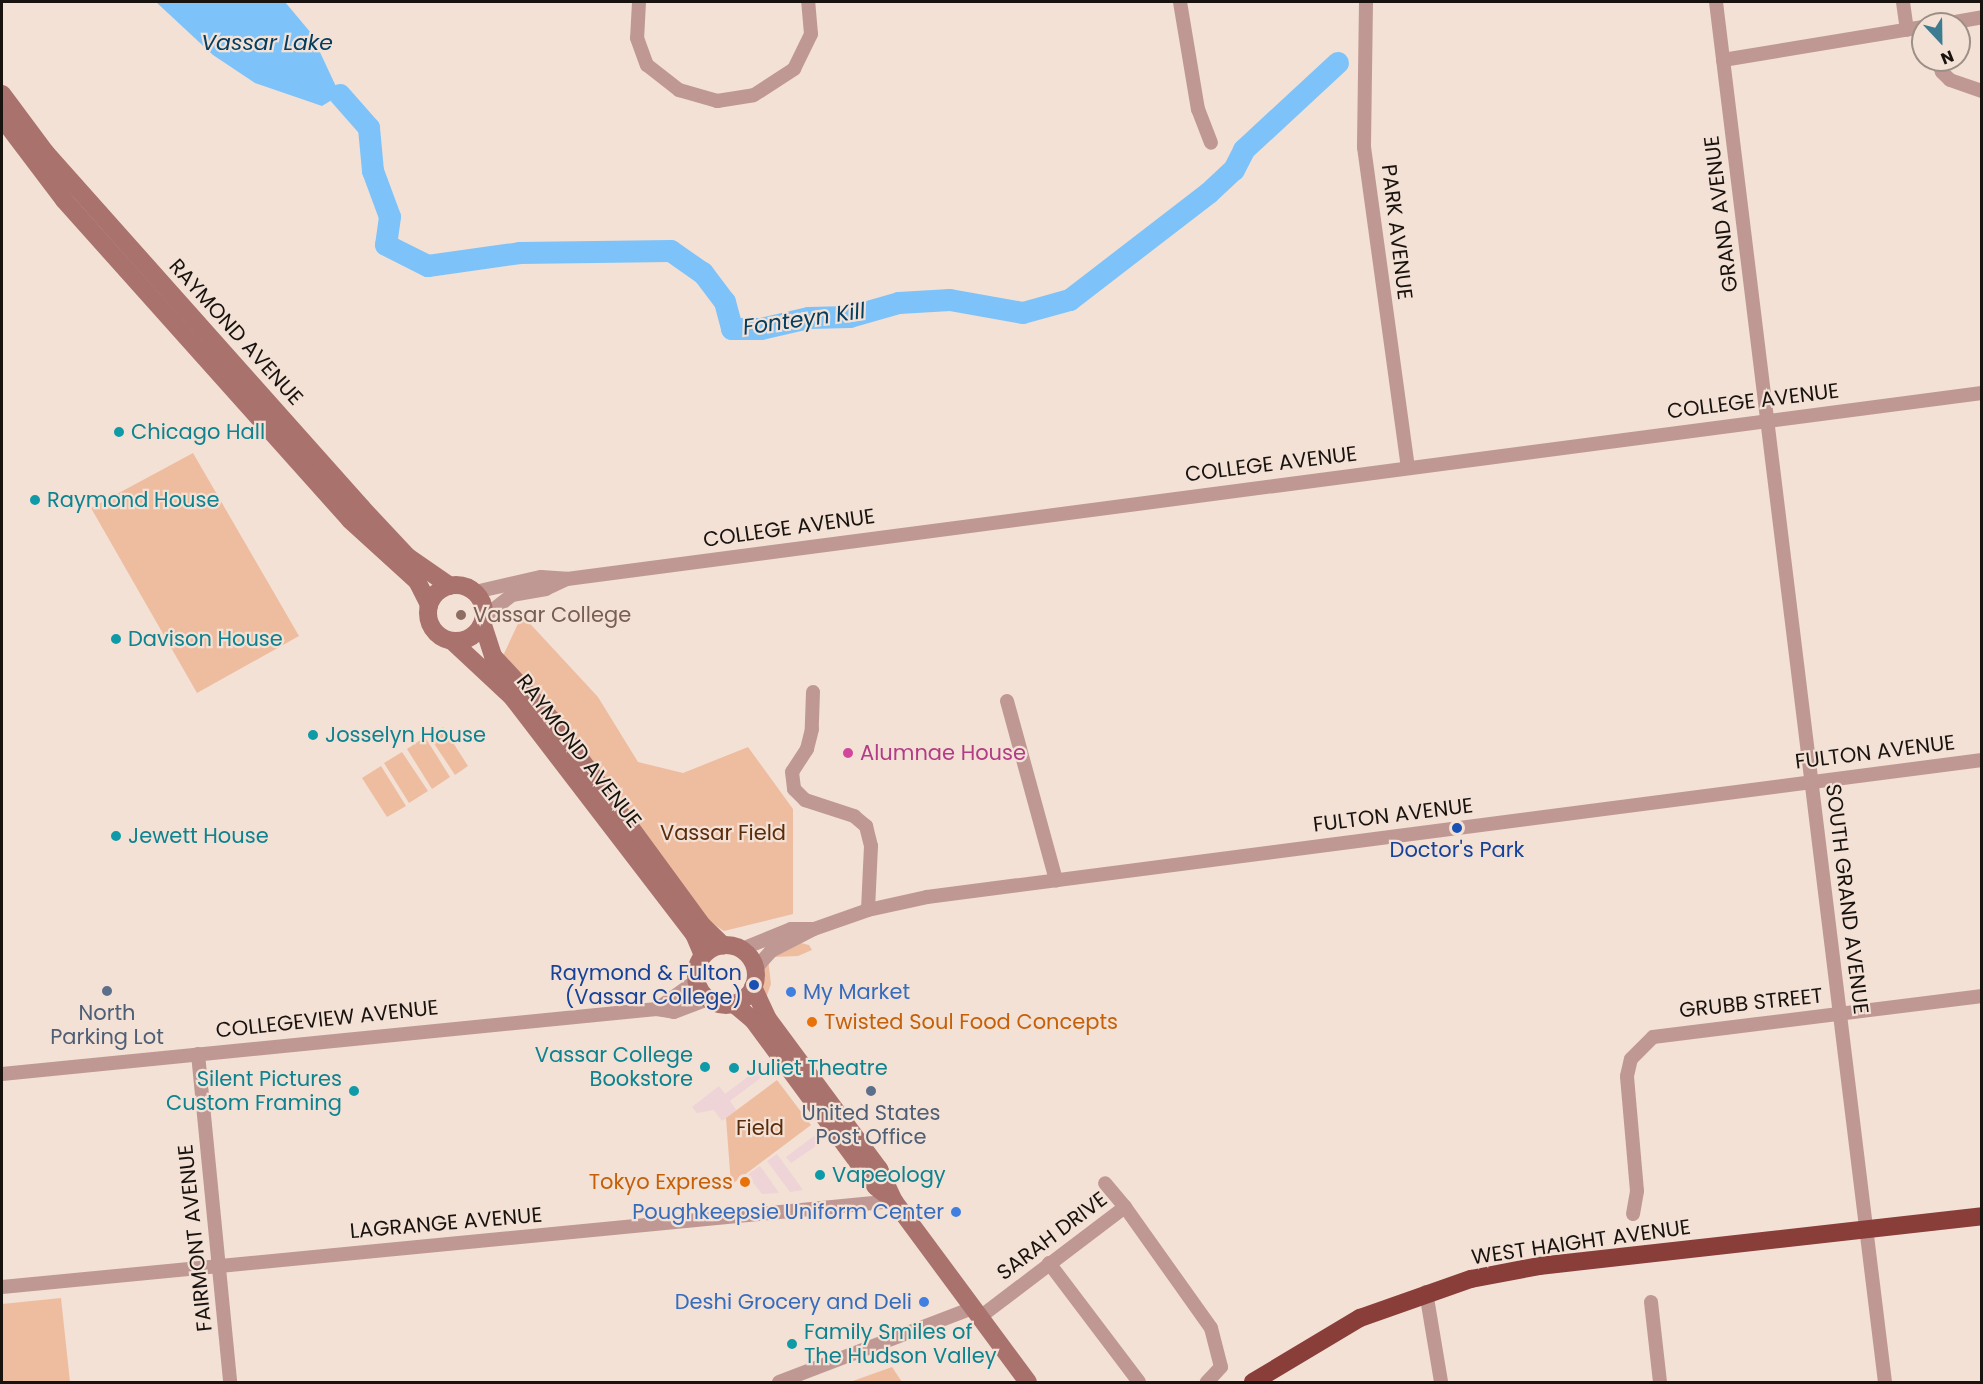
<!DOCTYPE html>
<html>
<head>
<meta charset="utf-8">
<style>
  body { margin:0 }
  #map { position:relative; width:1983px; height:1384px; overflow:hidden; background:#f3e1d6; font-family:Poppins,sans-serif }
  div>[style] { position:absolute }
  .commercial>* { inset:0; background:#eed3d7 }
  .green>* { inset:0; background:#eebda0 }
  .water>* { inset:0; background:#7dc3f9 }
  .river>* { height:22px; margin:-11px; padding:0 11px; transform-origin:11px; border-radius:11px; background:#7dc3f9 }
  .street>* { height:14px; margin:-7px; padding:0 7px; transform-origin:7px; border-radius:7px; background:#bf9894 }
  .secondary>* { height:18px; margin:-9px; padding:0 9px; transform-origin:9px; border-radius:9px; background:#a9726d }
  .secondary>.ring { margin:-9px; padding:0; box-sizing:content-box; background:none; border:18px solid #a9726d; border-radius:50% }
  .highway>* { height:18px; margin:-9px; padding:0 9px; transform-origin:9px; border-radius:9px; background:#8a3e3a }
  .dots>* { width:16px; height:16px; translate:-50% -50%; box-sizing:border-box; border:3px solid #f3e1d6; border-radius:50% }
  span { translate:-50% -50%; white-space:nowrap; text-align:center; line-height:1.15; -webkit-text-stroke:4.5px #f3e1d6; paint-order:stroke }
  .street-label { font-size:21px; color:#19130f }
  .culture-label { font-size:21px; color:#0d838f }
  .left { translate:0 -50%; text-align:left }
  .right { translate:-100% -50%; text-align:right }
  .education-label { font-size:21px; color:#785e54 }
  .hotel-label { font-size:21px; color:#b23c85 }
  .park-label { font-size:21px; color:#5a2c0a }
  .transit-label { font-size:21px; color:#164399 }
  .shop-label { font-size:21px; color:#366cbe }
  .service-label { font-size:21px; color:#4e5e75 }
  .food-label { font-size:21px; color:#c56008 }
  .water-label { font-size:22px; color:#033e60; font-style:italic }
  .frame { position:absolute; inset:0; border:3px solid #19130f; pointer-events:none }
  .north { position:absolute; left:1911px; top:12px; width:60px; height:60px; box-sizing:border-box; background:#f3e1d6; border:2px solid #9c8f86; border-radius:50%; rotate:158deg; font-size:16px; font-weight:700; line-height:24px; text-align:center; color:#19130f }
  .north::after { content:''; display:block; margin:auto; width:21px; height:27px; background:#3d7c90; clip-path:polygon(50% 0,100% 100%,50% 72%,0 100%) }
</style>
</head>
<body>
<div id="map">
  <div class="commercial">
    <div style="clip-path:polygon(762px 1066px,767px 1073px,730px 1101px,737px 1111px,722px 1121px,714px 1110px,697px 1113px,692px 1107px,719px 1086px,725px 1094px)"></div>
    <div style="clip-path:polygon(814px 1136px,819px 1144px,791px 1163px,786px 1157px)"></div>
    <div style="clip-path:polygon(777px 1154px,803px 1190px,790px 1192px,767px 1161px)"></div>
    <div style="clip-path:polygon(760px 1166px,779px 1193px,762px 1194px,747px 1175px)"></div>
  </div>
  <div class="green">
    <div style="clip-path:polygon(193px 453px,299px 636px,197px 693px,91px 508px)"></div>
    <div style="clip-path:polygon(522px 615px,598px 697px,638px 762px,683px 773px,748px 747px,793px 809px,793px 914px,724px 931px,695px 912px,502px 658px)"></div>
    <div style="clip-path:polygon(443px 727px,468px 766px,455px 775px,429px 736px)"></div>
    <div style="clip-path:polygon(425px 737px,450px 777px,432px 789px,407px 749px)"></div>
    <div style="clip-path:polygon(402px 752px,428px 791px,409px 803px,384px 763px)"></div>
    <div style="clip-path:polygon(381px 766px,406px 806px,387px 817px,362px 778px)"></div>
    <div style="clip-path:polygon(801px 943px,809px 945px,812px 950px,798px 956px,774px 957px)"></div>
    <div style="clip-path:polygon(768px 959px,771px 984px,766px 998px,755px 980px)"></div>
    <div style="clip-path:polygon(777px 1080px,811px 1125px,731px 1185px,726px 1118px)"></div>
    <div style="clip-path:polygon(61px 1298px,70px 1382px,2px 1382px,2px 1304px)"></div>
    <div style="clip-path:polygon(892px 1367px,902px 1382px,850px 1382px)"></div>
  </div>
  <div class="water">
    <div style="clip-path:polygon(156px 2px,285px 2px,311px 33px,340px 95px,322px 106px,255px 83px,213px 55px)"></div>
  </div>
  <div class="river">
    <div style="left:340px;top:95px;width:44px;rotate:48.7deg"></div>
    <div style="left:369px;top:128px;width:43px;rotate:84.7deg"></div>
    <div style="left:373px;top:171px;width:49px;rotate:69.7deg"></div>
    <div style="left:390px;top:217px;width:28px;rotate:98deg"></div>
    <div style="left:386px;top:245px;width:47px;rotate:26.6deg"></div>
    <div style="left:428px;top:266px;width:93px;rotate:-8deg"></div>
    <div style="left:520px;top:253px;width:151px;rotate:-0.8deg"></div>
    <div style="left:671px;top:251px;width:39px;rotate:35deg"></div>
    <div style="left:703px;top:273px;width:36px;rotate:53deg"></div>
    <div style="left:725px;top:302px;width:28px;rotate:75deg"></div>
    <div style="left:732px;top:329px;width:29px"></div>
    <div style="left:761px;top:329px;width:49px;rotate:-12.9deg"></div>
    <div style="left:809px;top:318px;width:41px;rotate:-1.4deg"></div>
    <div style="left:850px;top:317px;width:51px;rotate:-15.9deg"></div>
    <div style="left:899px;top:303px;width:51px;rotate:-3.4deg"></div>
    <div style="left:950px;top:300px;width:74px;rotate:10.1deg"></div>
    <div style="left:1023px;top:313px;width:49px;rotate:-15.5deg"></div>
    <div style="left:1070px;top:300px;width:175px;rotate:-37.6deg"></div>
    <div style="left:1209px;top:193px;width:34px;rotate:-43deg"></div>
    <div style="left:1234px;top:170px;width:22px;rotate:-63deg"></div>
    <div style="left:1244px;top:150px;width:128px;rotate:-42.8deg"></div>
  </div>
  <div class="street">
    <div style="left:639px;top:2px;width:36px;rotate:93deg"></div>
    <div style="left:637px;top:38px;width:29px;rotate:70deg"></div>
    <div style="left:647px;top:65px;width:41px;rotate:38deg"></div>
    <div style="left:679px;top:90px;width:40px;rotate:16deg"></div>
    <div style="left:717px;top:101px;width:37px;rotate:-9deg"></div>
    <div style="left:754px;top:95px;width:48px;rotate:-33deg"></div>
    <div style="left:794px;top:69px;width:39px;rotate:-64deg"></div>
    <div style="left:811px;top:34px;width:32px;rotate:-95deg"></div>
    <div style="left:1180px;top:2px;width:109px;rotate:80.5deg"></div>
    <div style="left:1198px;top:109px;width:36px;rotate:69deg"></div>
    <div style="left:1366px;top:2px;width:145px;rotate:90.8deg"></div>
    <div style="left:1364px;top:147px;width:324px;rotate:82.2deg"></div>
    <div style="left:1716px;top:2px;width:1390px;rotate:83.02deg"></div>
    <div style="left:1903px;top:2px;width:28px;rotate:82deg"></div>
    <div style="left:1944px;top:24px;width:39px;rotate:-10deg"></div>
    <div style="left:1723px;top:60px;width:203px;rotate:-9.4deg"></div>
    <div style="left:1937px;top:60px;width:13px;rotate:67deg"></div>
    <div style="left:1942px;top:72px;width:11px;rotate:45deg"></div>
    <div style="left:1950px;top:80px;width:34px;rotate:19deg"></div>
    <div style="left:567px;top:579px;width:1427px;rotate:-7.49deg"></div>
    <div style="left:475px;top:592px;width:68px;rotate:-12.8deg"></div>
    <div style="left:541px;top:577px;width:26px;rotate:4deg"></div>
    <div style="left:567px;top:579px;width:23px;rotate:155deg"></div>
    <div style="left:546px;top:589px;width:35px;rotate:170deg"></div>
    <div style="left:512px;top:595px;width:34px;rotate:142deg"></div>
    <div style="left:813px;top:692px;width:37px;rotate:92deg"></div>
    <div style="left:812px;top:729px;width:21px;rotate:104deg"></div>
    <div style="left:807px;top:749px;width:27px;rotate:123deg"></div>
    <div style="left:792px;top:772px;width:17px;rotate:83deg"></div>
    <div style="left:794px;top:789px;width:16px;rotate:45deg"></div>
    <div style="left:805px;top:800px;width:52px;rotate:18.1deg"></div>
    <div style="left:854px;top:816px;width:16px;rotate:40deg"></div>
    <div style="left:866px;top:826px;width:21px;rotate:76deg"></div>
    <div style="left:871px;top:846px;width:64px;rotate:92.7deg"></div>
    <div style="left:1007px;top:701px;width:186px;rotate:74.7deg"></div>
    <div style="left:742px;top:949px;width:53px;rotate:-22.2deg"></div>
    <div style="left:791px;top:929px;width:21px"></div>
    <div style="left:755px;top:969px;width:24px;rotate:-48deg"></div>
    <div style="left:771px;top:951px;width:48px;rotate:-27.1deg"></div>
    <div style="left:814px;top:929px;width:57px;rotate:-19.4deg"></div>
    <div style="left:868px;top:910px;width:60px;rotate:-12.4deg"></div>
    <div style="left:927px;top:897px;width:1064px;rotate:-7.4deg"></div>
    <div style="left:696px;top:981px;width:48px;rotate:144.3deg"></div>
    <div style="left:657px;top:1009px;width:17px;rotate:10deg"></div>
    <div style="left:674px;top:1012px;width:36px;rotate:-21deg"></div>
    <div style="left:198px;top:1054px;width:330px;rotate:84.4deg"></div>
    <div style="left:2px;top:1074px;width:658px;rotate:-5.67deg"></div>
    <div style="left:1125px;top:1207px;width:148px;rotate:54.6deg"></div>
    <div style="left:1211px;top:1328px;width:40px;rotate:75.6deg"></div>
    <div style="left:1221px;top:1367px;width:21px;rotate:133deg"></div>
    <div style="left:1633px;top:1214px;width:23px;rotate:-80deg"></div>
    <div style="left:1637px;top:1191px;width:115px;rotate:-95deg"></div>
    <div style="left:1627px;top:1076px;width:17px;rotate:-77deg"></div>
    <div style="left:1631px;top:1059px;width:31px;rotate:-45deg"></div>
    <div style="left:1653px;top:1037px;width:332px;rotate:-7.1deg"></div>
    <div style="left:1049px;top:1263px;width:149px;rotate:52.9deg"></div>
    <div style="left:2px;top:1287px;width:896px;rotate:-5.51deg"></div>
    <div style="left:1426px;top:1292px;width:91px;rotate:80.5deg"></div>
    <div style="left:1651px;top:1302px;width:81px;rotate:83.6deg"></div>
    <div style="left:980px;top:1317px;width:182px;rotate:-37.2deg"></div>
    <div style="left:1125px;top:1207px;width:31px;rotate:-130deg"></div>
    <div style="left:779px;top:1382px;width:208px;rotate:-20.9deg"></div>
  </div>
  <div class="secondary">
    <div style="left:2px;top:94px;width:74px;rotate:53.3deg"></div>
    <div style="left:46px;top:153px;width:475px;rotate:48.3deg"></div>
    <div style="left:362px;top:508px;width:67px;rotate:46.8deg"></div>
    <div style="left:408px;top:557px;width:51px;rotate:34.6deg"></div>
    <div style="left:2px;top:118px;width:103px;rotate:52.9deg"></div>
    <div style="left:64px;top:200px;width:429px;rotate:48.2deg"></div>
    <div style="left:350px;top:520px;width:91px;rotate:42.3deg"></div>
    <div style="left:417px;top:581px;width:27px;rotate:63deg"></div>
    <div class="ring" style="left:428px;top:585px;width:38px;height:38px"></div>
    <div style="left:483px;top:625px;width:33px;rotate:72deg"></div>
    <div style="left:493px;top:656px;width:87px;rotate:47.3deg"></div>
    <div style="left:552px;top:720px;width:255px;rotate:53.8deg"></div>
    <div style="left:703px;top:926px;width:28px;rotate:44deg"></div>
    <div style="left:452px;top:641px;width:82px;rotate:43deg"></div>
    <div style="left:512px;top:697px;width:299px;rotate:52.5deg"></div>
    <div style="left:694px;top:934px;width:23px;rotate:67deg"></div>
    <div class="ring" style="left:696px;top:945px;width:42px;height:42px"></div>
    <div style="left:753px;top:987px;width:35px;rotate:65deg"></div>
    <div style="left:768px;top:1019px;width:187px;rotate:53.5deg"></div>
    <div style="left:879px;top:1169px;width:35px;rotate:65deg"></div>
    <div style="left:894px;top:1201px;width:225px;rotate:53.5deg"></div>
    <div style="left:734px;top:1004px;width:25px;rotate:40deg"></div>
    <div style="left:753px;top:1020px;width:207px;rotate:53.6deg"></div>
    <div style="left:876px;top:1187px;width:23px;rotate:38deg"></div>
  </div>
  <div class="highway">
    <div style="left:1253px;top:1382px;width:125px;rotate:-30.9deg"></div>
    <div style="left:1360px;top:1318px;width:118px;rotate:-19.4deg"></div>
    <div style="left:1471px;top:1279px;width:69px;rotate:-10.8deg"></div>
    <div style="left:1539px;top:1266px;width:446px;rotate:-6.4deg"></div>
  </div>
  <div class="dots">
    <div style="left:119px;top:432px;background:#0f9aa8"></div>
    <div style="left:35px;top:500px;background:#0f9aa8"></div>
    <div style="left:461px;top:615px;background:#8d6e63"></div>
    <div style="left:116px;top:639px;background:#0f9aa8"></div>
    <div style="left:313px;top:735px;background:#0f9aa8"></div>
    <div style="left:848px;top:753px;background:#d1479c"></div>
    <div style="left:1457px;top:828px;background:#1a4fb4"></div>
    <div style="left:116px;top:836px;background:#0f9aa8"></div>
    <div style="left:754px;top:985px;background:#1a4fb4"></div>
    <div style="left:107px;top:991px;background:#5c6f8a"></div>
    <div style="left:791px;top:992px;background:#3f7fe0"></div>
    <div style="left:812px;top:1022px;background:#e8710a"></div>
    <div style="left:705px;top:1067px;background:#0f9aa8"></div>
    <div style="left:734px;top:1068px;background:#0f9aa8"></div>
    <div style="left:354px;top:1091px;background:#0f9aa8"></div>
    <div style="left:871px;top:1091px;background:#5c6f8a"></div>
    <div style="left:820px;top:1175px;background:#0f9aa8"></div>
    <div style="left:745px;top:1182px;background:#e8710a"></div>
    <div style="left:956px;top:1212px;background:#3f7fe0"></div>
    <div style="left:924px;top:1302px;background:#3f7fe0"></div>
    <div style="left:792px;top:1344px;background:#0f9aa8"></div>
  </div>
  <div class="street-label">
    <span style="left:1721px;top:214px;rotate:-97deg">GRAND AVENUE</span>
    <span style="left:1397px;top:232px;rotate:83deg">PARK AVENUE</span>
    <span style="left:236px;top:332px;rotate:48deg">RAYMOND AVENUE</span>
    <span style="left:1753px;top:401px;rotate:-7deg">COLLEGE AVENUE</span>
    <span style="left:1271px;top:464px;rotate:-7deg">COLLEGE AVENUE</span>
    <span style="left:789px;top:528px;rotate:-8deg">COLLEGE AVENUE</span>
    <span style="left:579px;top:751px;rotate:52deg">RAYMOND AVENUE</span>
    <span style="left:1875px;top:752px;rotate:-7deg">FULTON AVENUE</span>
    <span style="left:1393px;top:815px;rotate:-7deg">FULTON AVENUE</span>
    <span style="left:1847px;top:899px;rotate:83deg">SOUTH GRAND AVENUE</span>
    <span style="left:1751px;top:1003px;rotate:-6deg">GRUBB STREET</span>
    <span style="left:327px;top:1019px;rotate:-6deg">COLLEGEVIEW AVENUE</span>
    <span style="left:446px;top:1223px;rotate:-5deg">LAGRANGE AVENUE</span>
    <span style="left:1052px;top:1236px;rotate:-37deg">SARAH DRIVE</span>
    <span style="left:195px;top:1238px;rotate:-96deg">FAIRMONT AVENUE</span>
    <span style="left:1581px;top:1242px;rotate:-8deg">WEST HAIGHT AVENUE</span>
  </div>
  <div class="culture-label">
    <span class="left" style="left:131px;top:432px">Chicago Hall</span>
    <span class="left" style="left:47px;top:500px">Raymond House</span>
    <span class="left" style="left:128px;top:639px">Davison House</span>
    <span class="left" style="left:325px;top:735px">Josselyn House</span>
    <span class="left" style="left:128px;top:836px">Jewett House</span>
    <span class="right" style="left:693px;top:1067px">Vassar College<br>Bookstore</span>
    <span class="left" style="left:746px;top:1068px">Juliet Theatre</span>
    <span class="right" style="left:342px;top:1091px">Silent Pictures<br>Custom Framing</span>
    <span class="left" style="left:832px;top:1175px">Vapeology</span>
    <span class="left" style="left:804px;top:1344px">Family Smiles of<br>The Hudson Valley</span>
  </div>
  <div class="education-label">
    <span class="left" style="left:473px;top:615px">Vassar College</span>
  </div>
  <div class="hotel-label">
    <span class="left" style="left:860px;top:753px">Alumnae House</span>
  </div>
  <div class="park-label">
    <span style="left:723px;top:833px">Vassar Field</span>
    <span style="left:760px;top:1128px">Field</span>
  </div>
  <div class="transit-label">
    <span style="left:1457px;top:850px">Doctor's Park</span>
    <span class="right" style="left:742px;top:985px">Raymond &amp; Fulton<br>(Vassar College)</span>
  </div>
  <div class="shop-label">
    <span class="left" style="left:803px;top:992px">My Market</span>
    <span class="right" style="left:944px;top:1212px">Poughkeepsie Uniform Center</span>
    <span class="right" style="left:912px;top:1302px">Deshi Grocery and Deli</span>
  </div>
  <div class="service-label">
    <span style="left:107px;top:1025px">North<br>Parking Lot</span>
    <span style="left:871px;top:1125px">United States<br>Post Office</span>
  </div>
  <div class="food-label">
    <span class="left" style="left:824px;top:1022px">Twisted Soul Food Concepts</span>
    <span class="right" style="left:733px;top:1182px">Tokyo Express</span>
  </div>
  <div class="water-label">
    <span style="left:267px;top:43px">Vassar Lake</span>
    <span style="left:804px;top:319px;rotate:-8deg">Fonteyn Kill</span>
  </div>
  <div class="frame"></div>
  <div class="north">N</div>
</div>
</body>
</html>
